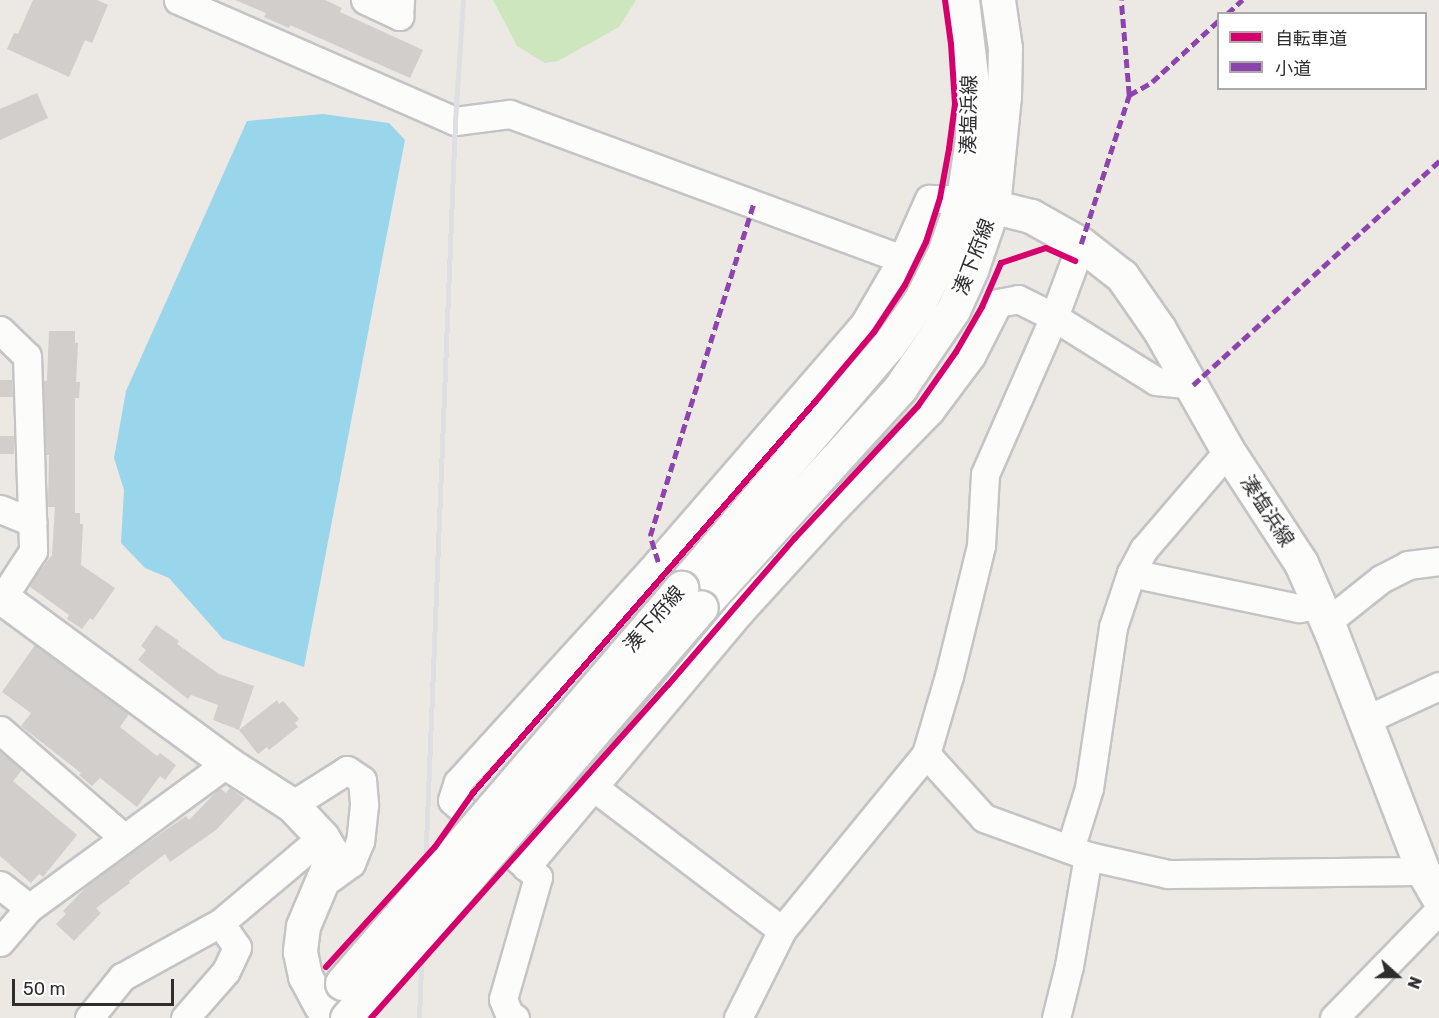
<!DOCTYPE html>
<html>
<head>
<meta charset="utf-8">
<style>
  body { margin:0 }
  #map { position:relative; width:1439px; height:1018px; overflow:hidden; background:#ece8e4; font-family:Rubik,"Noto Sans JP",sans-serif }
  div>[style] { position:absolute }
  .green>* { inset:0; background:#cee6be }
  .water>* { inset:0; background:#99d6ec }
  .building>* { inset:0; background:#d1cecb }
  .roads { filter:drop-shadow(2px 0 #c5c4c5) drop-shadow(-2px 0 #c5c4c5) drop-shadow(0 2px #c5c4c5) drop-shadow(0 -2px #c5c4c5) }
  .street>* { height:27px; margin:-13.5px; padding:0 13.5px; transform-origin:13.5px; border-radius:13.5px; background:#fcfcfb }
  .secondary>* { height:33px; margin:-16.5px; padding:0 16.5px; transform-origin:16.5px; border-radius:16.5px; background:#fcfcfb }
  .rail>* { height:4.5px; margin:-2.25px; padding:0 2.25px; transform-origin:2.25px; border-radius:2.25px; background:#dfdfe1 }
  .bridges { filter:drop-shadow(2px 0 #c5c4c5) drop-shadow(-2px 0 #c5c4c5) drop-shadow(0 2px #c5c4c5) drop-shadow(0 -2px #c5c4c5) }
  .secondary-bridge>* { height:33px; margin:-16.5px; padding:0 16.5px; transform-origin:16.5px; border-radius:16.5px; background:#fcfcfb }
  .quiet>* { height:4.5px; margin-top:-2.25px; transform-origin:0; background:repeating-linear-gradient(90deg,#8e44ad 0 9px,transparent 0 13.5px) }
  .cycleway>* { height:6px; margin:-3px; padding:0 3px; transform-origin:3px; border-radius:3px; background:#d6006c }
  span { translate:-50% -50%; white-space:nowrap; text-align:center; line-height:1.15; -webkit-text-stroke:5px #fff; paint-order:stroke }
  .street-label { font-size:20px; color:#2e2e2e }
  .legend { position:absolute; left:1217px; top:12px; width:210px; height:78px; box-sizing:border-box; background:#fff; border:2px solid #ababab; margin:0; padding:8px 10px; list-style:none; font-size:18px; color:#2e2e2e }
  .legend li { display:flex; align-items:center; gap:12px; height:30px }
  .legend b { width:30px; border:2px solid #ababab }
  .north { position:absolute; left:1367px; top:946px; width:60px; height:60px; -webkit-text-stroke:4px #fff; paint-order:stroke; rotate:111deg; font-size:16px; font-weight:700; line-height:24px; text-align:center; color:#2e2e2e }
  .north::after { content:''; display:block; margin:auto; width:21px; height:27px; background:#2e2e2e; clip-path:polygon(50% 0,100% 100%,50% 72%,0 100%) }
  .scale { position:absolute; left:12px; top:979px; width:162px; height:27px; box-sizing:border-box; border:3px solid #2e2e2e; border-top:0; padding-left:8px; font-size:18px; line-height:21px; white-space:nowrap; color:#2e2e2e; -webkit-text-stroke:4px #fff; paint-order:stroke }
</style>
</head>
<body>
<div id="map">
  <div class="green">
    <div style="clip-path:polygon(493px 0,636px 0,619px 27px,558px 61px,545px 63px,517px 46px)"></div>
  </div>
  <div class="water">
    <div style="clip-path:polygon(323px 114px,389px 123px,405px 140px,304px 667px,223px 639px,169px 578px,145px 568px,121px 543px,124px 490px,114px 458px,126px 391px,247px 121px)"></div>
  </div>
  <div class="building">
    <div style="clip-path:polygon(33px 0,97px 0,108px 5px,92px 43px,85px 40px,69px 77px,7px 49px,14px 33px,18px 34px)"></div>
    <div style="clip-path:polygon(235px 0,325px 0,342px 8px,340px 12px,423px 50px,410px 78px,290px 25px,289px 28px,264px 17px,266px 13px)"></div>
    <div style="clip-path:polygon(37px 93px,48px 118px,0 140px,0 109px)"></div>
    <div style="clip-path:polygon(49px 331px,75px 331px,75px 343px,78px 343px,76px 382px,80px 382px,79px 398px,75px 398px,75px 513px,80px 513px,80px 524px,83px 524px,81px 565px,115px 588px,93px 620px,90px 618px,82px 629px,67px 619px,69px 615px,29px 586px,52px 555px,55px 507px,48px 507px,49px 455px,46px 455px,44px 381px,47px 381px)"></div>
    <div style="clip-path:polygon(0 380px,12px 380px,13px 397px,0 397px)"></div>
    <div style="clip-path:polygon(0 436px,14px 436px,14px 454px,0 454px)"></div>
    <div style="clip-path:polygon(156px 625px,179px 641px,177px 644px,219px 674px,254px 686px,239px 730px,277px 700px,279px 704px,283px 701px,299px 719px,295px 723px,298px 727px,269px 750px,267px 747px,258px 754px,239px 730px,213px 720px,218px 705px,191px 695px,188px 699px,138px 660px,146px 650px,141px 646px)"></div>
    <div style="clip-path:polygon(35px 645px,129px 714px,120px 727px,157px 756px,160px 753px,176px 765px,165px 780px,160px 776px,137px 807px,100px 778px,92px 786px,79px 775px,81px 773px,21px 726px,31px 713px,2px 692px)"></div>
    <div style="clip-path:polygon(0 751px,22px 770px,13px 781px,77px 835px,43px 877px,39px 874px,31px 883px,0 856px)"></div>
    <div style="clip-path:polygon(220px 788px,226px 793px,230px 788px,245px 799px,216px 830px,170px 862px,165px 854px,129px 881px,130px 883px,96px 908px,101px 913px,74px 941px,56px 924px,66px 914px,63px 911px,91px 882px,186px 816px,189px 820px)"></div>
  </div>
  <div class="roads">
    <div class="street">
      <div style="left:178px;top:0;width:302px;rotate:23.6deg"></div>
      <div style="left:455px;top:121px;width:55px;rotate:-7.3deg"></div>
      <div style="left:510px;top:114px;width:418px;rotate:20.3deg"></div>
      <div style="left:365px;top:0;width:38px;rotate:25deg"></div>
      <div style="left:399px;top:16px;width:16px;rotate:-86deg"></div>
      <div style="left:0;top:330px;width:37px;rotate:44deg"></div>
      <div style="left:27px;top:356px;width:195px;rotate:88.2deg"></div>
      <div style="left:33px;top:551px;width:55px;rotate:123.1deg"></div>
      <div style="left:0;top:509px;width:35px;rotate:22deg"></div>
      <div style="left:1131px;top:573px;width:172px;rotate:11.8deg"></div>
      <div style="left:1299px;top:608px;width:21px;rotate:-8deg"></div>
      <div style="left:1327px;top:622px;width:69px;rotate:-38.5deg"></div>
      <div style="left:1381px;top:579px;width:30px;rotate:-27deg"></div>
      <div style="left:1408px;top:565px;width:31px;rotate:-7deg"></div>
      <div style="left:1365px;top:720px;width:81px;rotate:-24.7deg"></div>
      <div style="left:0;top:730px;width:163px;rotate:41deg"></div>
      <div style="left:926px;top:754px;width:86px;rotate:47.8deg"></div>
      <div style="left:984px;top:818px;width:111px;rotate:20.1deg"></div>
      <div style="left:1088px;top:856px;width:82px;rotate:12.7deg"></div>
      <div style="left:1168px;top:874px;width:255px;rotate:-0.7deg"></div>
      <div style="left:592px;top:786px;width:238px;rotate:37.2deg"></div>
      <div style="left:292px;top:805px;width:65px;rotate:-32.5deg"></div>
      <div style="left:347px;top:770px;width:18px;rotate:34deg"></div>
      <div style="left:362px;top:780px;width:25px;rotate:85deg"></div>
      <div style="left:364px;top:805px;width:36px;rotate:96deg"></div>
      <div style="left:360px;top:841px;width:24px;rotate:112deg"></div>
      <div style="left:351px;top:863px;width:36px;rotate:144deg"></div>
      <div style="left:1070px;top:849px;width:64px;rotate:-72.7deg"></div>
      <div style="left:1089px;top:788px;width:163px;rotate:-81.5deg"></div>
      <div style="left:1113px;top:627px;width:57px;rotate:-71.6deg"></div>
      <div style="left:1131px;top:573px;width:27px;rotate:-62deg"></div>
      <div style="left:1144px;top:549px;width:129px;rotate:-49.4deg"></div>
      <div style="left:526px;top:867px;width:333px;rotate:-50deg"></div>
      <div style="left:740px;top:612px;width:141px;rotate:-47.6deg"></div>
      <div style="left:835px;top:508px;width:136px;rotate:-45.6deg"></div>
      <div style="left:930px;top:411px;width:69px;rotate:-53.3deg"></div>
      <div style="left:971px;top:356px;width:59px;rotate:-63deg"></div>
      <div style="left:998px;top:303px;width:20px;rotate:-11deg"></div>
      <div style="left:1018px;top:299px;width:40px;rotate:26.6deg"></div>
      <div style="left:1054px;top:317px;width:120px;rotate:32.1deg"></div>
      <div style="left:1156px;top:381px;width:37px;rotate:6deg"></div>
      <div style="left:0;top:885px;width:37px;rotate:38deg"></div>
      <div style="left:0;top:942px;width:45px;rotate:-49.5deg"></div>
      <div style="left:29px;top:908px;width:245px;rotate:-36.2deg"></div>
      <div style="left:89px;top:1018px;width:53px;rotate:-51.2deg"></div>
      <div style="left:122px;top:977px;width:112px;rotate:-28.9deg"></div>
      <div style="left:220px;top:923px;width:133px;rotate:-40.1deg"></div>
      <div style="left:185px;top:1018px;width:62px;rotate:-48.9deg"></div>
      <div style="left:226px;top:971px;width:26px;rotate:-65deg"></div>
      <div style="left:237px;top:947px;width:29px;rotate:-125deg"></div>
      <div style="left:515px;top:1018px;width:7px;rotate:-146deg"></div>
      <div style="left:509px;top:1014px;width:16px;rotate:-112deg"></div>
      <div style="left:503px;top:999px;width:127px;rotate:-74deg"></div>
      <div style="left:538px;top:877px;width:115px;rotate:-138.2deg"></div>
      <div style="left:452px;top:800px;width:19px;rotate:-72deg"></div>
      <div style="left:458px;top:782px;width:297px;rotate:-47.7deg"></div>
      <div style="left:658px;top:562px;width:315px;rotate:-49.1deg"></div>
      <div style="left:864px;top:324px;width:75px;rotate:-59.7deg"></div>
      <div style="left:902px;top:259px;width:66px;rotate:-65.8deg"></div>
      <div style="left:929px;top:199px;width:34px"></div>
      <div style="left:738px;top:1018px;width:98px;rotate:-63.4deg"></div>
      <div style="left:782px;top:930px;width:227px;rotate:-50.7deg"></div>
      <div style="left:926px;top:754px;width:81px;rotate:-73.6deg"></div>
      <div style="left:949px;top:676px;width:134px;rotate:-76.2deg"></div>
      <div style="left:981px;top:546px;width:72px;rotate:-86.8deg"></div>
      <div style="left:985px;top:474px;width:171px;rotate:-66.3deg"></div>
      <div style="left:1054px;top:317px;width:78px;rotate:-69.7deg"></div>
      <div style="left:1056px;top:1018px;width:54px;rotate:-76deg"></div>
      <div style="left:1069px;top:966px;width:112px;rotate:-80.2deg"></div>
      <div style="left:1334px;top:1018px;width:151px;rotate:-45.8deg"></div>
    </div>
    <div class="secondary">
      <div style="left:963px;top:199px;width:70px;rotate:14deg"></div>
      <div style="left:1031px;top:216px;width:57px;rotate:29.2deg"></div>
      <div style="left:1081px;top:244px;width:52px;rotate:38deg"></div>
      <div style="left:1122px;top:276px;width:65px;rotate:55.1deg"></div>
      <div style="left:1159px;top:329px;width:140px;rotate:60.5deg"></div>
      <div style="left:1228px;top:451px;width:134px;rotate:56.9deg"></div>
      <div style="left:1301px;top:563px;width:77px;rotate:66.4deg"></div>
      <div style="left:1332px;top:634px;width:254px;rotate:69deg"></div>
      <div style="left:1423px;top:871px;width:32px;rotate:60deg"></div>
      <div style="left:681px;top:588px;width:318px;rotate:-49.5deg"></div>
      <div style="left:888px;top:346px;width:55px;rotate:-54.6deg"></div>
      <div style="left:920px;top:301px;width:54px;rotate:-63.4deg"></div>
      <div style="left:944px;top:253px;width:57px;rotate:-70.6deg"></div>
      <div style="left:963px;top:199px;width:61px;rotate:-81.5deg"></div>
      <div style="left:972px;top:139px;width:47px;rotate:-88.8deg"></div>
      <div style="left:973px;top:92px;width:93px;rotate:-96.8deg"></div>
      <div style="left:0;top:596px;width:282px;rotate:36.3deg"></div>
      <div style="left:227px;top:763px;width:77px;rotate:32.9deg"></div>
      <div style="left:292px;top:805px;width:44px;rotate:46.8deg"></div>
      <div style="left:322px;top:837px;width:21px;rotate:59deg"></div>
      <div style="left:333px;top:855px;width:77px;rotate:112.9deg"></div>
      <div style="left:303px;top:926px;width:26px;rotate:97deg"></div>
      <div style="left:300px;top:952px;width:25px;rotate:78deg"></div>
      <div style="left:305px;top:976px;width:34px;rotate:62deg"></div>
      <div style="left:701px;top:607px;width:296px;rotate:-47.7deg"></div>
      <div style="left:900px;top:388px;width:94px;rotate:-55.8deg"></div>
      <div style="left:953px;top:310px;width:44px;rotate:-65.8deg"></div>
      <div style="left:971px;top:270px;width:68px;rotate:-71deg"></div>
      <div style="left:993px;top:206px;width:111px;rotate:-84.3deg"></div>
      <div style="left:1004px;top:96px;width:48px;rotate:-88.8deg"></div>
      <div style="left:1005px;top:48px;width:49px;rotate:-98.3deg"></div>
    </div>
  </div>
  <div class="rail">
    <div style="left:419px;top:1018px;width:898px;rotate:-87.7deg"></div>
    <div style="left:455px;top:121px;width:121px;rotate:-86.2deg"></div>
  </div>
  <div class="bridges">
    <div class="secondary-bridge">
      <div style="left:342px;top:983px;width:521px;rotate:-49.36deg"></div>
      <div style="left:347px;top:1018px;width:542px;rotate:-49.26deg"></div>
    </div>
  </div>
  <div class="quiet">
    <div style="left:1227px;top:14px;width:21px;rotate:-43deg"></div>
    <div style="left:1129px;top:95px;width:26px;rotate:-29deg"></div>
    <div style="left:1152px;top:82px;width:90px;rotate:-42.7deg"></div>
    <div style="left:1081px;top:244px;width:157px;rotate:-72.1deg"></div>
    <div style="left:1129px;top:95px;width:95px;rotate:-94.8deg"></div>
    <div style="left:1193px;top:385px;width:333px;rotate:-42.3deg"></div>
    <div style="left:658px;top:562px;width:27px;rotate:-107deg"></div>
    <div style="left:650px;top:536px;width:347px;rotate:-72.7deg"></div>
  </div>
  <div class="cycleway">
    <div style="left:326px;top:967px;width:162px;rotate:-47.8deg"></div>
    <div style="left:435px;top:847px;width:66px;rotate:-54.9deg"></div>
    <div style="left:473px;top:793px;width:519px;rotate:-48.82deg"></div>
    <div style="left:815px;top:402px;width:92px;rotate:-49.9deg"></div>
    <div style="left:874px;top:332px;width:56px;rotate:-56.6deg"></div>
    <div style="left:905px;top:285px;width:48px;rotate:-64deg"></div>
    <div style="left:926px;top:242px;width:46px;rotate:-72.3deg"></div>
    <div style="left:940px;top:198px;width:50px;rotate:-79.6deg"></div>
    <div style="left:949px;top:149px;width:45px;rotate:-82.4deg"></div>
    <div style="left:955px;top:104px;width:60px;rotate:-93.8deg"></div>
    <div style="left:951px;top:44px;width:44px;rotate:-97.8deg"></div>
    <div style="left:371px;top:1018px;width:446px;rotate:-48.3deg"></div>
    <div style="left:668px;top:685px;width:194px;rotate:-49.2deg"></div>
    <div style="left:795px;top:538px;width:180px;rotate:-47deg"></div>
    <div style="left:918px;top:406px;width:66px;rotate:-54.9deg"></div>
    <div style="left:956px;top:352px;width:52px;rotate:-60deg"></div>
    <div style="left:982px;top:307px;width:48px;rotate:-66.6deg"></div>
    <div style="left:1001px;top:263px;width:47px;rotate:-18.4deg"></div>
    <div style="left:1046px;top:248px;width:32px;rotate:24deg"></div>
  </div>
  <div class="street-label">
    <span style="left:969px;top:115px;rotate:-89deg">湊塩浜線</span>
    <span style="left:974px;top:257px;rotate:-69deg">湊下府線</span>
    <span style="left:1267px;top:511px;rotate:57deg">湊塩浜線</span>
    <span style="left:654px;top:619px;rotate:-49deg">湊下府線</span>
  </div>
  <ul class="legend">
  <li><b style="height:8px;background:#d6006c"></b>自転車道</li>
  <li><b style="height:8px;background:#8e44ad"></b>小道</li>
  </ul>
  <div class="north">N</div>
  <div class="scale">50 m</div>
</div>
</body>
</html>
